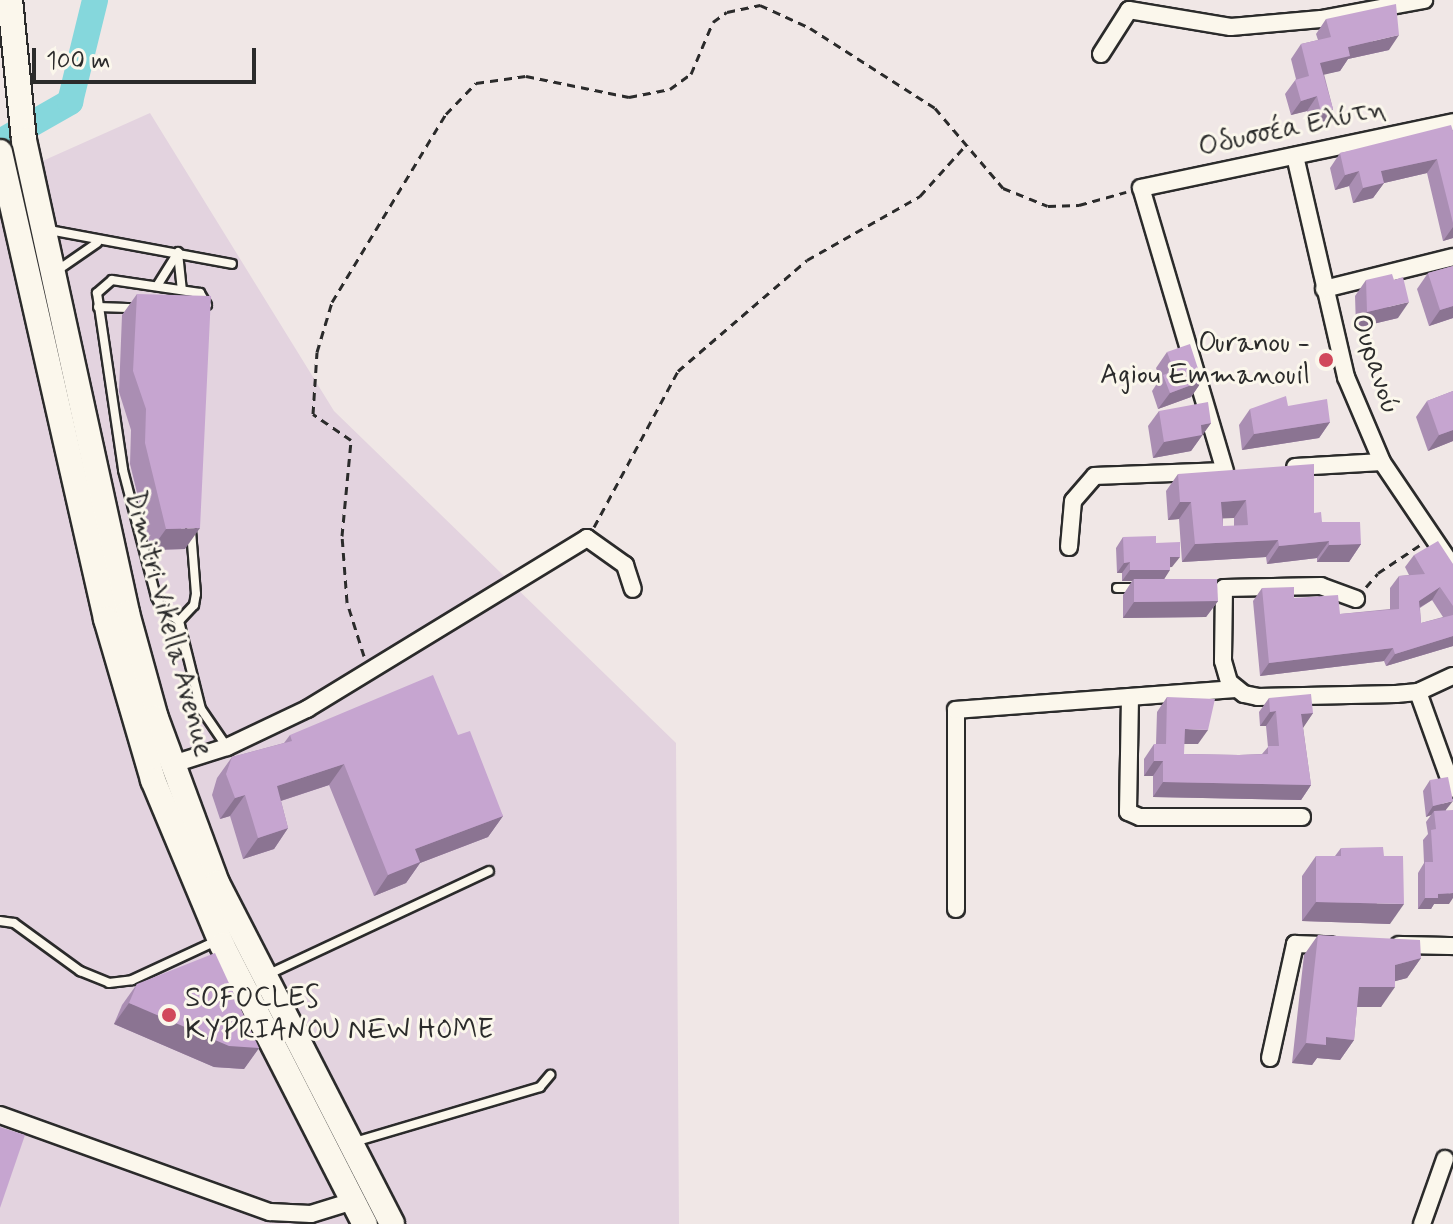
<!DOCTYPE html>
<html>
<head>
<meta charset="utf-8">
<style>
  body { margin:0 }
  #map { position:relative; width:1453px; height:1224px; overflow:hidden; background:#f0e7e6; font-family:Mynerve,sans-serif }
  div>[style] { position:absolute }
  .built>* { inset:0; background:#e3d3df }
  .river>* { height:26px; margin:-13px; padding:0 13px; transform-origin:13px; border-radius:13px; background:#85d7dc }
  .path>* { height:3px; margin-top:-1.5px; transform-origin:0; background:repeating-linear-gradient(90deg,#2b2b2b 0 8px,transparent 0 14px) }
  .roads { filter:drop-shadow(2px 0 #2b2b2b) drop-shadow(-2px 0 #2b2b2b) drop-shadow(0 2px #2b2b2b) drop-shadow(0 -2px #2b2b2b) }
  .lane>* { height:8px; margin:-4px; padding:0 4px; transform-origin:4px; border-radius:4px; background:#fbf7ec }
  .street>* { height:16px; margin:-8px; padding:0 8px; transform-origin:8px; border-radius:8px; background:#fbf7ec }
  .secondary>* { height:24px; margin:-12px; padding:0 12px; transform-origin:12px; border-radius:12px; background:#fbf7ec }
  .wall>* { inset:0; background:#aa8eb3 }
  .shaded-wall>* { inset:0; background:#8b7492 }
  .building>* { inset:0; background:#c6a5d0 }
  .dots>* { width:22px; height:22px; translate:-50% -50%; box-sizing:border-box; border:4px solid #fbf7ec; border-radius:50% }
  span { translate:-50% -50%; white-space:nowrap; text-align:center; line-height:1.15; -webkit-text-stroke:6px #fbf7ec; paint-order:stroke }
  .street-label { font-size:28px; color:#2b2b2b }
  .poi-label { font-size:28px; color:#2b2b2b }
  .right { translate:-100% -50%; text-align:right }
  .left { translate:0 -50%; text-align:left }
  .scale { position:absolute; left:32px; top:48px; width:224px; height:36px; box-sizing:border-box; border:4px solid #2b2b2b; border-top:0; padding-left:10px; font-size:24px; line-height:28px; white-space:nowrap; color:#2b2b2b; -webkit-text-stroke:6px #fbf7ec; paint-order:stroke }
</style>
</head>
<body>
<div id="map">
  <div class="built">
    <div style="clip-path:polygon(150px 113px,334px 411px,676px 743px,679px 1224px,0 1224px,0 180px)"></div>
  </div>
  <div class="river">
    <div style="left:0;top:142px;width:81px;rotate:-29.7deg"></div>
    <div style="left:70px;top:102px;width:105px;rotate:-76.2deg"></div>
  </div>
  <div class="path">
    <div style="left:594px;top:527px;width:177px;rotate:-61.7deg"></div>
    <div style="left:678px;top:371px;width:170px;rotate:-40.7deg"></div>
    <div style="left:807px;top:260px;width:130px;rotate:-29.5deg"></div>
    <div style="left:920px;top:196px;width:67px;rotate:-48deg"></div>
    <div style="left:1366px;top:587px;width:18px;rotate:-49deg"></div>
    <div style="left:1378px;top:573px;width:50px;rotate:-33.7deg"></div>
    <div style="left:364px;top:656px;width:57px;rotate:-107.5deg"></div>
    <div style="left:347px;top:602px;width:66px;rotate:-94.3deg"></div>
    <div style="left:342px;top:536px;width:96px;rotate:-84.6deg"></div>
    <div style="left:351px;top:440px;width:46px;rotate:-145.6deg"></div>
    <div style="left:313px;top:414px;width:62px;rotate:-86.3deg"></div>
    <div style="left:317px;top:352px;width:52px;rotate:-73.3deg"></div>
    <div style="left:332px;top:302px;width:220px;rotate:-58.8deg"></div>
    <div style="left:446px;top:114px;width:43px;rotate:-45.9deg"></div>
    <div style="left:476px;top:83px;width:50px;rotate:-8deg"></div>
    <div style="left:526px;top:76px;width:105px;rotate:11.5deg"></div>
    <div style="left:629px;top:97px;width:42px;rotate:-11deg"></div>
    <div style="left:670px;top:89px;width:26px;rotate:-36deg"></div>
    <div style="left:691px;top:74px;width:56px;rotate:-67.1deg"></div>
    <div style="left:713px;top:22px;width:17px;rotate:-36deg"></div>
    <div style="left:727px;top:12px;width:34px;rotate:-12deg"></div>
    <div style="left:760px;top:5px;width:55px;rotate:24.7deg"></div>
    <div style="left:810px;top:28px;width:148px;rotate:32.6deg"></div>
    <div style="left:935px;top:108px;width:105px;rotate:49.6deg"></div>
    <div style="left:1003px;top:188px;width:48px;rotate:21.8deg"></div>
    <div style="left:1048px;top:206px;width:31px;rotate:-2deg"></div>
    <div style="left:1079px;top:205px;width:49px;rotate:-15.5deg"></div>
  </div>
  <div class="roads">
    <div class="lane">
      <div style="left:49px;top:230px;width:186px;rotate:10.5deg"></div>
      <div style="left:178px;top:253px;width:37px;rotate:84deg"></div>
      <div style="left:55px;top:272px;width:51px;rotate:-34.6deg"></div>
      <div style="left:157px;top:286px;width:40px;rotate:-58deg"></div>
      <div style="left:207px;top:305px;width:14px;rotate:-120deg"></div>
      <div style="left:200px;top:293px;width:89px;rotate:-171.6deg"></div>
      <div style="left:112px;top:280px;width:20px;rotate:139deg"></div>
      <div style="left:97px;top:293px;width:179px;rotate:81.6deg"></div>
      <div style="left:123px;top:470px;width:131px;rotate:75.4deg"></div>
      <div style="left:156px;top:597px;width:13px;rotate:63deg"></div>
      <div style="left:162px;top:609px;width:21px;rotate:35deg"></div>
      <div style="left:179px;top:621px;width:91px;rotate:76deg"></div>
      <div style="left:201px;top:709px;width:46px;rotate:55.6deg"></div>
      <div style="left:98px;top:307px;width:37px;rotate:2deg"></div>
      <div style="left:1117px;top:588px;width:19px"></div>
      <div style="left:179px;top:621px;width:22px;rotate:-47deg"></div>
      <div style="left:194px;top:605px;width:11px;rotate:-80deg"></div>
      <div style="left:196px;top:594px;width:64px;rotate:-94.5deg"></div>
      <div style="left:0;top:921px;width:14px;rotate:8deg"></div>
      <div style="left:14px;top:923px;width:82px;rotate:36deg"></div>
      <div style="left:80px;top:971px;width:31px;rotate:22deg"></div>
      <div style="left:109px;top:983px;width:23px;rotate:-7deg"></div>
      <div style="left:132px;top:980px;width:93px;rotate:-24.9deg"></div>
      <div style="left:267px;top:975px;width:245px;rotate:-25.1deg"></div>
      <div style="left:351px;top:1143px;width:197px;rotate:-16.5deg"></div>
      <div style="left:540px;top:1087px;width:16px;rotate:-50deg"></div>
    </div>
    <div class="street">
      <div style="left:1101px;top:54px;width:52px;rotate:-57.5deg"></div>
      <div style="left:1129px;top:10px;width:103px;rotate:9.5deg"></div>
      <div style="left:1231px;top:27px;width:90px;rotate:-5.1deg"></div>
      <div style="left:1321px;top:19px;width:105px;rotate:-10.5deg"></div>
      <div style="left:1295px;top:156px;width:227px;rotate:77deg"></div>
      <div style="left:1346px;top:377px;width:92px;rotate:67deg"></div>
      <div style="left:1382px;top:462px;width:127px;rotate:55.9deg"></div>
      <div style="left:1324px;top:289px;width:133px;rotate:-13.9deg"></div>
      <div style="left:1295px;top:467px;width:87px;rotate:-3.3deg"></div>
      <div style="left:1225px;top:471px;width:295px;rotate:-106.5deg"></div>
      <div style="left:1141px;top:188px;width:319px;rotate:-11.9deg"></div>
      <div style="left:1069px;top:547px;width:46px;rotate:-85deg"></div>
      <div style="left:1073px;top:501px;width:33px;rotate:-49deg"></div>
      <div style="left:1095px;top:476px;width:129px;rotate:-2.2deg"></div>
      <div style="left:1356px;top:599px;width:37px;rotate:-160deg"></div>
      <div style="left:1321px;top:586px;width:97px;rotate:178.8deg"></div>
      <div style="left:1224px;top:588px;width:73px;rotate:90.8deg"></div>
      <div style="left:1223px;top:661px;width:22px;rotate:74deg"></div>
      <div style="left:1229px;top:682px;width:19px;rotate:39deg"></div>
      <div style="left:1244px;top:694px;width:14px;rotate:12deg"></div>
      <div style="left:1258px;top:697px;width:138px;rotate:-1.2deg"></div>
      <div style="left:1396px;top:694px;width:22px;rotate:-5deg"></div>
      <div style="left:1418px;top:692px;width:38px;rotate:-25deg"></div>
      <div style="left:1418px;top:692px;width:103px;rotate:70.2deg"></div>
      <div style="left:1130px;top:697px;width:115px;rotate:91deg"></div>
      <div style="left:1128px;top:812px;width:13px;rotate:23deg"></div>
      <div style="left:1140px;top:817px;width:162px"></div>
      <div style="left:173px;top:764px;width:57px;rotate:-17.5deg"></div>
      <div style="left:227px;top:747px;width:89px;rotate:-25.4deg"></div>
      <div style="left:307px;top:709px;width:328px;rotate:-31.4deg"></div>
      <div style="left:587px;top:538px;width:47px;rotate:35.4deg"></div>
      <div style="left:625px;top:565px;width:25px;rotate:72deg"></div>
      <div style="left:956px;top:909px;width:199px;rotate:-90deg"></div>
      <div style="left:956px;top:710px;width:279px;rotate:-4.3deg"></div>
      <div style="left:1399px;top:945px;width:54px;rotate:1.1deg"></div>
      <div style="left:1270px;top:1058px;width:117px;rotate:-77.6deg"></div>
      <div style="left:1295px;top:944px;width:36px;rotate:2deg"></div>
      <div style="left:0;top:1115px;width:287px;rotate:19.8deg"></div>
      <div style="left:270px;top:1212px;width:41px;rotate:2.8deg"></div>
      <div style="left:311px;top:1214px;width:44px;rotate:-17.2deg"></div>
      <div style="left:1422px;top:1224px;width:69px;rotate:-70.5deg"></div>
    </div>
    <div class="secondary">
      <div style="left:10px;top:0;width:141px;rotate:84.3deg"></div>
      <div style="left:24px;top:140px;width:484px;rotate:77.7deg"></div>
      <div style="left:127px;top:613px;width:109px;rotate:74.6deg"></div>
      <div style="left:156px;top:718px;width:176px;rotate:69.7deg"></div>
      <div style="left:217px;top:883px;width:383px;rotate:62.8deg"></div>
      <div style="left:0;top:152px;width:479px;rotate:77.2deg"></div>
      <div style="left:106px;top:619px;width:168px;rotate:73.7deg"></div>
      <div style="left:153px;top:780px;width:179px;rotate:67.3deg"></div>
      <div style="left:222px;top:945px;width:314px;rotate:62.9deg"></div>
    </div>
  </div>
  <div class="wall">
    <div style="clip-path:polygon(1326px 19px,1389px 50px,1348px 59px,1340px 71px,1324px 74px,1333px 109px,1323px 123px,1311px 126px,1307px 111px,1291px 115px,1285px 94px,1296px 79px,1291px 59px,1301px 44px,1318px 40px,1316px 34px)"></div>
    <div style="clip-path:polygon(1453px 131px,1453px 238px,1443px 241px,1427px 173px,1384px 183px,1373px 198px,1353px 203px,1349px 186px,1335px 190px,1330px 168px,1340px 153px)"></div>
    <div style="clip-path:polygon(1453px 266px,1453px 318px,1429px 326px,1417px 289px,1428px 273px)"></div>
    <div style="clip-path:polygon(1366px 280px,1398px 318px,1356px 328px,1355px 296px)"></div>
    <div style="clip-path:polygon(137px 294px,185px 549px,151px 550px,130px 464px,131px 430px,119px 392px,122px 315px)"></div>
    <div style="clip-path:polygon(1167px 352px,1202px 381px,1191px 397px,1158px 409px,1152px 391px,1160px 379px,1156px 368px)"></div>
    <div style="clip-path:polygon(1453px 391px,1453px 441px,1428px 451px,1416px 417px,1427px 401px)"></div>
    <div style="clip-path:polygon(1288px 406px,1330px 422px,1319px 438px,1242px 450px,1239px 425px,1250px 409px)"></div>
    <div style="clip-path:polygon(1159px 411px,1211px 423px,1191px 451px,1153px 458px,1148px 426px)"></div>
    <div style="clip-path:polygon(evenodd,1178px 474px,1314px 513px,1322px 522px,1361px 544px,1349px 562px,1317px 562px,1317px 558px,1267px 564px,1266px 557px,1182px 562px,1179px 519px,1168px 520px,1166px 491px,1178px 474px,1223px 518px,1234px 518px,1234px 526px,1223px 526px,1223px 518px)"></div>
    <div style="clip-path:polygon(1123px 537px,1156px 543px,1172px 567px,1170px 567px,1164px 579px,1218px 601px,1206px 617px,1123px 618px,1123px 595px,1132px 581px,1122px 581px,1122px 573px,1117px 573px,1116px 548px)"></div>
    <div style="clip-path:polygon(evenodd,1414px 555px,1453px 564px,1453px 646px,1386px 666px,1384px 661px,1260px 676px,1253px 601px,1262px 588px,1294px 598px,1340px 614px,1390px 609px,1390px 588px,1399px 576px,1409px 575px,1405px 567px,1414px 555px,1432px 600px,1443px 617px,1421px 623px,1420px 608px,1432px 600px)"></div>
    <div style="clip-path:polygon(1167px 697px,1198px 744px,1184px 744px,1184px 754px,1239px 755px,1262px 754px,1268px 747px,1266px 726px,1260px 726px,1259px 712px,1269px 698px,1313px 713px,1303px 727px,1311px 785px,1301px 800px,1153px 797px,1153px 776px,1144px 776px,1144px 759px,1154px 744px,1156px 744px,1157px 712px)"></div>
    <div style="clip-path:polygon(290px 735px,458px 735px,503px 816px,488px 837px,420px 863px,406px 883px,374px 896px,329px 785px,281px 801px,288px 828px,274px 849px,243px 859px,230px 816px,220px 819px,212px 795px,217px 778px,232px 757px,284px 743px)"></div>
    <div style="clip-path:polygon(1430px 780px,1446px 810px,1449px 904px,1434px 904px,1431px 909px,1418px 909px,1418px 873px,1424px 863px,1423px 840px,1428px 834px,1426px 822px,1431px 815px,1426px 817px,1423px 791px)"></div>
    <div style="clip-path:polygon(1341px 848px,1390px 924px,1302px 921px,1302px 876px,1316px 856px,1335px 856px)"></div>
    <div style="clip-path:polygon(1318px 935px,1421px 958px,1407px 978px,1395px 981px,1381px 1007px,1357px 1007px,1354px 1040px,1340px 1060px,1317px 1058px,1312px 1065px,1292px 1063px,1304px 955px)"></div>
    <div style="clip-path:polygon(137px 984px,259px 1048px,244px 1069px,214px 1067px,114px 1024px,122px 1005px)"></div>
  </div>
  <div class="shaded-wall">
    <div style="clip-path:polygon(1399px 35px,1389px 50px,1348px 59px,1340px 71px,1310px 78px,1320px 63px,1348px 47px)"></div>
    <div style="clip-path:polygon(1317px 96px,1307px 111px,1291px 115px,1301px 101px)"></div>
    <div style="clip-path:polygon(1333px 109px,1323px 123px,1311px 126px,1321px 112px)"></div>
    <div style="clip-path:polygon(1437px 159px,1427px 173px,1384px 183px,1373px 198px,1353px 203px,1363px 188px,1381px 171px)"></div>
    <div style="clip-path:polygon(1359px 171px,1349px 186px,1335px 190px,1345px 175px)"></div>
    <div style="clip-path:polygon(1453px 227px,1453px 238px,1443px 241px)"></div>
    <div style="clip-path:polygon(1409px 302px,1398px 318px,1356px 328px,1367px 312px)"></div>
    <div style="clip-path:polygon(1453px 306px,1453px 318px,1429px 326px,1440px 310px)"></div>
    <div style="clip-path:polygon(1202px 381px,1191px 397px,1158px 409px,1170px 393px)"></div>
    <div style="clip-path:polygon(1330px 422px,1319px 438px,1242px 450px,1254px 434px)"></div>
    <div style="clip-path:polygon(1211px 423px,1191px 451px,1153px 458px,1164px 442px,1201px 425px)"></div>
    <div style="clip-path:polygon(1453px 430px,1453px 441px,1428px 451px,1439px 435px)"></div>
    <div style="clip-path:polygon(1246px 500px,1234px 518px,1209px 519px,1221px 502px)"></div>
    <div style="clip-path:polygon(1180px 502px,1191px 502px,1179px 519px,1168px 520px)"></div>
    <div style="clip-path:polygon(200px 528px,185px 549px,151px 550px,166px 529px)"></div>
    <div style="clip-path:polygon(1278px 540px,1266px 557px,1182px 562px,1195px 544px)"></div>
    <div style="clip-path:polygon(1329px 541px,1317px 558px,1267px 564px,1279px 546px)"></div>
    <div style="clip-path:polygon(1361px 544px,1349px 562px,1317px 562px,1329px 545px)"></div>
    <div style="clip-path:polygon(1170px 557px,1180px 557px,1172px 567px,1163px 568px)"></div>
    <div style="clip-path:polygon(1130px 562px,1122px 573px,1117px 573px,1124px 563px)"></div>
    <div style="clip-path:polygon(1130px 570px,1170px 570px,1163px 581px,1134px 579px,1132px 581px,1122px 581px)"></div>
    <div style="clip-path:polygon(1440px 587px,1432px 600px,1410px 613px,1419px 601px)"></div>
    <div style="clip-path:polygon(1218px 601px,1206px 617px,1123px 618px,1134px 602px)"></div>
    <div style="clip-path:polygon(1453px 636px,1453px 646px,1386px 666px,1395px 654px)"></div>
    <div style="clip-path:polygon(1393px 648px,1384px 661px,1260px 676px,1269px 663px)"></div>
    <div style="clip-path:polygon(1276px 711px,1266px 726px,1260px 726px,1270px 712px)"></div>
    <div style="clip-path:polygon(1313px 713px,1303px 728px,1301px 714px)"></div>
    <div style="clip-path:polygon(1185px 729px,1208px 730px,1198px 744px,1175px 744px)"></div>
    <div style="clip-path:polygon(1154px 761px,1163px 761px,1153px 776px,1144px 776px)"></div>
    <div style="clip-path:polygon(344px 764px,329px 785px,262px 807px,277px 786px)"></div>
    <div style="clip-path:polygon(1163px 782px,1311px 785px,1301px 800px,1153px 797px)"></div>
    <div style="clip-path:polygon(245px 795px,230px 816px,220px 819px,235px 798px)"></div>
    <div style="clip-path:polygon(1453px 801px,1445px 811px,1434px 811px,1431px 815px,1426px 817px,1433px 806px)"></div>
    <div style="clip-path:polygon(503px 816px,488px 837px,420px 863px,406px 883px,374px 896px,388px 875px,415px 849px)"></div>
    <div style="clip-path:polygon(288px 828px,274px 849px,243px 859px,258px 838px)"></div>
    <div style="clip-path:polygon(1453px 893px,1453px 898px,1449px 904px,1434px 904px,1431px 909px,1418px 909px,1425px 898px,1438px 894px)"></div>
    <div style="clip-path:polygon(1316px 902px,1404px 904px,1390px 924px,1302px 921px)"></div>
    <div style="clip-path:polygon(1421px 958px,1407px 978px,1381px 985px,1395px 965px)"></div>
    <div style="clip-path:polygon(1359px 987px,1395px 987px,1381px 1007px,1345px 1007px)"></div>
    <div style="clip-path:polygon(129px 1003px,259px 1048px,244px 1069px,214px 1067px,114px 1024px)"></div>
    <div style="clip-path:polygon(1326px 1037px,1354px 1040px,1340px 1060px,1317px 1058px,1312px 1065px,1292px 1063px,1306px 1043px)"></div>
  </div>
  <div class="building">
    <div style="clip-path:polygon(1396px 4px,1399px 35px,1348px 47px,1350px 56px,1320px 63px,1333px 109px,1321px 112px,1317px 96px,1301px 101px,1295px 80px,1309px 76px,1301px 44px,1331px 37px,1326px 19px)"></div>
    <div style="clip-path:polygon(1451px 125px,1453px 131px,1453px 223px,1437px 159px,1381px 171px,1384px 183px,1363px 188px,1359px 171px,1345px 175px,1340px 153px)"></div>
    <div style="clip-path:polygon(1453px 266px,1453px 306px,1440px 310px,1428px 273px)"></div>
    <div style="clip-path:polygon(1392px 274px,1394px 280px,1403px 277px,1409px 302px,1367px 312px,1366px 280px)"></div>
    <div style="clip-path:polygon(137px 294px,211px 296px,200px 528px,166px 529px,145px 443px,146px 409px,133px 371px)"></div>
    <div style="clip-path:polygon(1190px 344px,1202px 381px,1170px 393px,1163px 375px,1174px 371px,1167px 352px)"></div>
    <div style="clip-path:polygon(1453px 391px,1453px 430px,1439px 435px,1427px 401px)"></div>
    <div style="clip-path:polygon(1286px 396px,1288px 406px,1327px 399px,1330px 422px,1254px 434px,1250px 409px)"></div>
    <div style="clip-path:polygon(1208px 402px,1211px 423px,1201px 425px,1202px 435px,1164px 442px,1159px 411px)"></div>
    <div style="clip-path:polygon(evenodd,1314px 464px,1314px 513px,1321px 512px,1322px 522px,1360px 522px,1361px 544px,1329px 545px,1329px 541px,1279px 546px,1278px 540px,1195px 544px,1191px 502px,1180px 502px,1178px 474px,1314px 464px,1246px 500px,1248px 525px,1223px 526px,1221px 502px,1246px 500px)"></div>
    <div style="clip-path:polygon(1156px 536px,1156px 543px,1180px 542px,1180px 557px,1170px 557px,1170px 570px,1130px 570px,1130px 562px,1124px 563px,1123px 537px)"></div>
    <div style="clip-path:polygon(1438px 541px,1453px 564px,1453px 606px,1440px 587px,1419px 601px,1421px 623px,1453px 615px,1453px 636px,1395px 654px,1393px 648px,1269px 663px,1262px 588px,1294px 587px,1294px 598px,1338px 595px,1340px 614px,1399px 609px,1399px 576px,1425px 574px,1414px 555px)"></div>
    <div style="clip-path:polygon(1134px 579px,1217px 579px,1218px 601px,1134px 602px)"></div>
    <div style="clip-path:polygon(433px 675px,458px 735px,470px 731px,503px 816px,415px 849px,420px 862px,388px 875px,344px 764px,277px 786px,288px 828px,258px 838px,245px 795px,235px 798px,226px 774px,232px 757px,292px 741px,290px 735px)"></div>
    <div style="clip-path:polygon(1311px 694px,1313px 713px,1301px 714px,1311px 785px,1163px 782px,1163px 761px,1154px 761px,1154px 744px,1166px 744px,1167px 697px,1215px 699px,1208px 730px,1185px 729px,1184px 754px,1239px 755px,1268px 754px,1268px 746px,1279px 746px,1276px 711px,1270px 712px,1269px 698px)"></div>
    <div style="clip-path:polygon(1448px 777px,1453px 801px,1433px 806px,1430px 780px)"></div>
    <div style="clip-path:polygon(1453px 810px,1453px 893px,1438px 894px,1438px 898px,1425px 898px,1425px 862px,1433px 862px,1431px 830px,1436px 829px,1434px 811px)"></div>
    <div style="clip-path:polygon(1383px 847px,1384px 856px,1403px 856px,1404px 904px,1316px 902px,1316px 856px,1341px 856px,1341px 848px)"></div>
    <div style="clip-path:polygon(1318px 935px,1420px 940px,1421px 958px,1395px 965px,1395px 987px,1359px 987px,1354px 1040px,1326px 1037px,1326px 1045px,1306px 1043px)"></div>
    <div style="clip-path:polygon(215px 953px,259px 1048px,229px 1046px,129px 1003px,137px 984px)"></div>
    <div style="clip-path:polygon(0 1127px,25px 1135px,0 1208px)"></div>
  </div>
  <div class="dots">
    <div style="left:1326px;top:360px;background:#d1495b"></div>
    <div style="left:169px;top:1015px;background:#d1495b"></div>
  </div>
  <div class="street-label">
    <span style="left:1292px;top:129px;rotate:-12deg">Οδυσσέα Ελύτη</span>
    <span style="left:1374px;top:364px;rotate:72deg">Ουρανού</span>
    <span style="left:168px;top:624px;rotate:75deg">Dimitri Vikella Avenue</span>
  </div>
  <div class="poi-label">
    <span class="right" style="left:1310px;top:360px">Ouranou -<br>Agiou Emmanouil</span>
    <span class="left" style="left:185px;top:1015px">SOFOCLES<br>KYPRIANOU NEW HOME</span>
  </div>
  <div class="scale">100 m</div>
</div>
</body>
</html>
